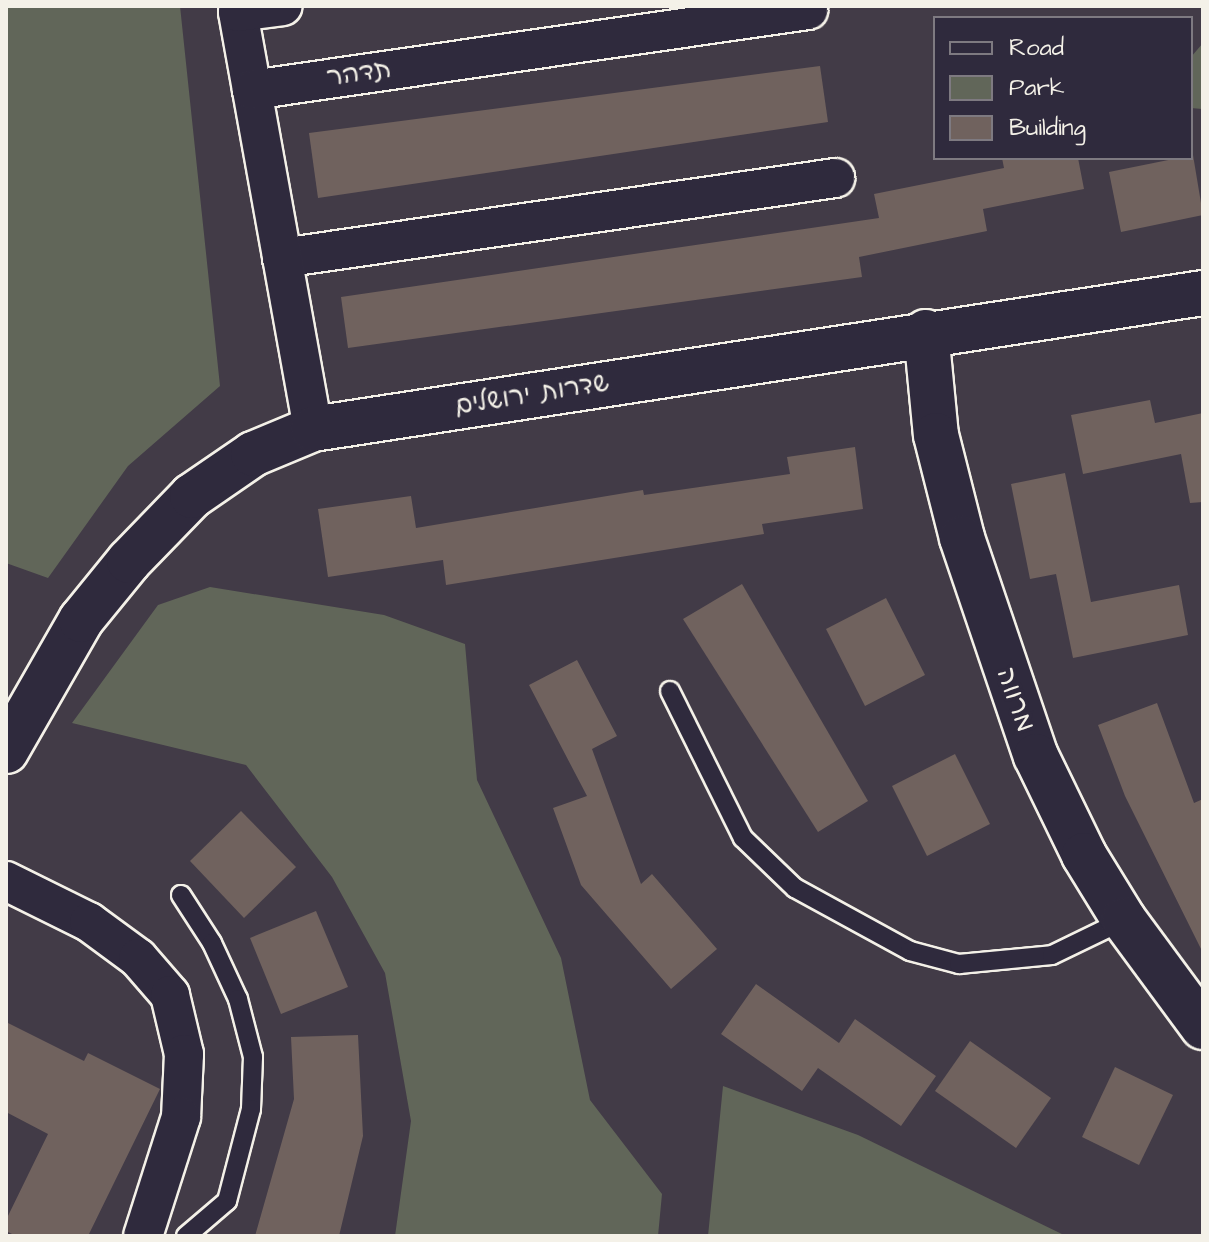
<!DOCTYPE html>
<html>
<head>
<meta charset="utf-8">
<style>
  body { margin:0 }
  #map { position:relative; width:1209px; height:1242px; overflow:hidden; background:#423b47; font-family:"Architects Daughter","Playpen Sans Hebrew",sans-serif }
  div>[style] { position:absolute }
  .green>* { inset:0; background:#616659 }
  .building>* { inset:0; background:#70625e }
  .roads { filter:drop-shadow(2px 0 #f4f1e8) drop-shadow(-2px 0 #f4f1e8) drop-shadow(0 2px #f4f1e8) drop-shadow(0 -2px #f4f1e8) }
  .lane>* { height:18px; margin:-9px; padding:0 9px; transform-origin:9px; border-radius:9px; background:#2f2a3d }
  .street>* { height:38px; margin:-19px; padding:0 19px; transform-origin:19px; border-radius:19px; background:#2f2a3d }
  .secondary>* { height:44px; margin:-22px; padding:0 22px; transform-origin:22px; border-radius:22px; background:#2f2a3d }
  span { translate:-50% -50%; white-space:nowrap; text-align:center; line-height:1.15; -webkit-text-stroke:7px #2f2a3d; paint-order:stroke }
  .street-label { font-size:26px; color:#f4f1e8 }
  .frame { position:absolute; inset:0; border:8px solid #f4f1e8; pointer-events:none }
  .legend { position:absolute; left:933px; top:16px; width:260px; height:144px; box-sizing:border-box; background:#2f2a3d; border:2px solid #7e7a81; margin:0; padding:10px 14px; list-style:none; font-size:24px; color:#f4f1e8 }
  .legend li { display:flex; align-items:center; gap:16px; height:40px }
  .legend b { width:40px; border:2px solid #7e7a81 }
</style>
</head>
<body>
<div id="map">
  <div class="green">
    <div style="clip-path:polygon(180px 6px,220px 386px,128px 466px,48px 578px,6px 563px,6px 7px)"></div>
    <div style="clip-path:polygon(1203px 43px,1203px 109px,1202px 109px,1191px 108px,1191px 57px)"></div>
    <div style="clip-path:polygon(210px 587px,384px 615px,465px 644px,477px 780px,561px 958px,590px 1100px,662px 1194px,658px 1236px,395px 1236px,411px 1121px,385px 973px,332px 877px,246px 765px,72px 723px,158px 605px)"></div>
    <div style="clip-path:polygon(723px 1086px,858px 1135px,1066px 1236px,708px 1236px)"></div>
  </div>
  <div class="building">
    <div style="clip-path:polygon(820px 66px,828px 122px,318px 198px,309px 133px)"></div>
    <div style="clip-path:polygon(1193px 155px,1203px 215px,1121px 232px,1109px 172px)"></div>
    <div style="clip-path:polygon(1002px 158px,1078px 158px,1084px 189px,983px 209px,987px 231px,859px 257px,862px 277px,348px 348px,341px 297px,879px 218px,874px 194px,1004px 168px)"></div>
    <div style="clip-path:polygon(1150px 400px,1155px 423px,1203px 413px,1203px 502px,1190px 503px,1181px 454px,1083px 474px,1071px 415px)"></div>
    <div style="clip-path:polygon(855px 447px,863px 509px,762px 524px,764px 534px,446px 585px,443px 560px,328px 577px,318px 509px,411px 496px,416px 528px,643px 490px,644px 495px,790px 474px,787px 457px)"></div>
    <div style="clip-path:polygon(1065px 473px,1091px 602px,1179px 585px,1188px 635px,1073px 658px,1056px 574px,1030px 579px,1011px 484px)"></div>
    <div style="clip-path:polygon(742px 584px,868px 801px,818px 832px,683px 619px)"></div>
    <div style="clip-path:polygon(886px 598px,925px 675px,865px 706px,826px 629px)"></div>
    <div style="clip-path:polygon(577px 660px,617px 736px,592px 749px,641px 884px,652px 874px,717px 949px,671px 989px,581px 885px,553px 808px,587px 796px,529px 685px)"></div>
    <div style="clip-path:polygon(1157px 703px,1194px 803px,1203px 799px,1203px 953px,1125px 796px,1098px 725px)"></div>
    <div style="clip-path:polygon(955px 754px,990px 824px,927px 856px,892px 786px)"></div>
    <div style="clip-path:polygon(241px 811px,296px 867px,244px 918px,190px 861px)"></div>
    <div style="clip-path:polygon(316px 911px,348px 987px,281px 1014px,250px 938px)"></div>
    <div style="clip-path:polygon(756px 984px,839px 1043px,855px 1019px,936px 1076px,901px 1126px,818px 1068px,802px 1091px,721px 1034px)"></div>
    <div style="clip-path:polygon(6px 1022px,84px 1061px,88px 1053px,160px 1089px,88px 1236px,16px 1236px,6px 1231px,6px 1220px,48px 1134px,6px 1112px)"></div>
    <div style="clip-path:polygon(358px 1035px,363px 1136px,339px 1236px,255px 1236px,294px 1099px,291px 1037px)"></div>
    <div style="clip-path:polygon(970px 1041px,1051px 1098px,1016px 1148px,935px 1091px)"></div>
    <div style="clip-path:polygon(1115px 1067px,1173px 1095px,1139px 1165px,1082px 1137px)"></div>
  </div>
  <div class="roads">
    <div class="lane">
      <div style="left:670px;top:691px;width:164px;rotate:63.6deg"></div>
      <div style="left:743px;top:838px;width:72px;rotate:43.9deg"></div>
      <div style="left:795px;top:888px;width:131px;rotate:28.7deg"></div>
      <div style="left:910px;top:951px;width:51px;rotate:14.9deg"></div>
      <div style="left:959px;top:964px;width:93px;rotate:-5.5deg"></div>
      <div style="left:1052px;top:955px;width:80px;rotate:-25.9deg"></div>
      <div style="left:181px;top:895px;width:57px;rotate:57.1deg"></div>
      <div style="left:212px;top:943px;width:62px;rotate:65.1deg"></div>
      <div style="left:238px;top:999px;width:60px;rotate:75.5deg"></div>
      <div style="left:253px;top:1057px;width:52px;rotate:92.2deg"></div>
      <div style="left:251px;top:1109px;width:95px;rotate:104.6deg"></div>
      <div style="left:227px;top:1201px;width:54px;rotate:139.5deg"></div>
    </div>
    <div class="street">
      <div style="left:252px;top:90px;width:79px;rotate:-100.2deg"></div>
      <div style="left:238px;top:12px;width:45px;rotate:-7.6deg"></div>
      <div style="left:282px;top:258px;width:559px;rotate:-8.23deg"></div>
      <div style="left:313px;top:429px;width:344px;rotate:-100.2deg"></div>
      <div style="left:252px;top:90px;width:562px;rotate:-8.19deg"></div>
      <div style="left:6px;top:881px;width:93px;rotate:26.3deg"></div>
      <div style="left:89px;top:922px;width:61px;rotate:36.3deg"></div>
      <div style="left:138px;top:958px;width:49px;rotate:49.1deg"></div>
      <div style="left:170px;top:995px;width:61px;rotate:76.7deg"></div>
      <div style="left:184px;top:1054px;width:63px;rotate:92.7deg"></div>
      <div style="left:181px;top:1117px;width:125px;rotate:107.7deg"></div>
    </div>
    <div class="secondary">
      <div style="left:926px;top:332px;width:103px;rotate:84.5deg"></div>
      <div style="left:936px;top:435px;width:106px;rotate:75.8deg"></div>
      <div style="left:962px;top:538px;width:230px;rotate:71.3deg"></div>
      <div style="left:1036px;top:756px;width:110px;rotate:64.1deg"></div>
      <div style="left:1084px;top:855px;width:76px;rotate:58.4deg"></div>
      <div style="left:1124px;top:920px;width:133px;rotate:53.6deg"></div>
      <div style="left:6px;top:751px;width:151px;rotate:-60.2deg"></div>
      <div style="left:81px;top:620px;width:76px;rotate:-50.9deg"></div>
      <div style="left:129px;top:561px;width:91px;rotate:-45.9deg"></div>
      <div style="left:192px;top:496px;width:74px;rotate:-34.5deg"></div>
      <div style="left:253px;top:454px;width:65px;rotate:-22.6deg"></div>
      <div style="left:313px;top:429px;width:900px;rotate:-8.69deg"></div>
    </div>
  </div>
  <div class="street-label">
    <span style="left:359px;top:74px;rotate:-8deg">תדהר</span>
    <span style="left:532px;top:395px;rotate:-9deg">שדרות ירושלים</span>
    <span style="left:1015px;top:700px;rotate:70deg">מרווה</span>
  </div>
  <div class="frame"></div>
  <ul class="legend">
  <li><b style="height:10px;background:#2f2a3d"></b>Road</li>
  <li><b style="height:22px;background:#616659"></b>Park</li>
  <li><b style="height:22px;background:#70625e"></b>Building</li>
  </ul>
</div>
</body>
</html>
